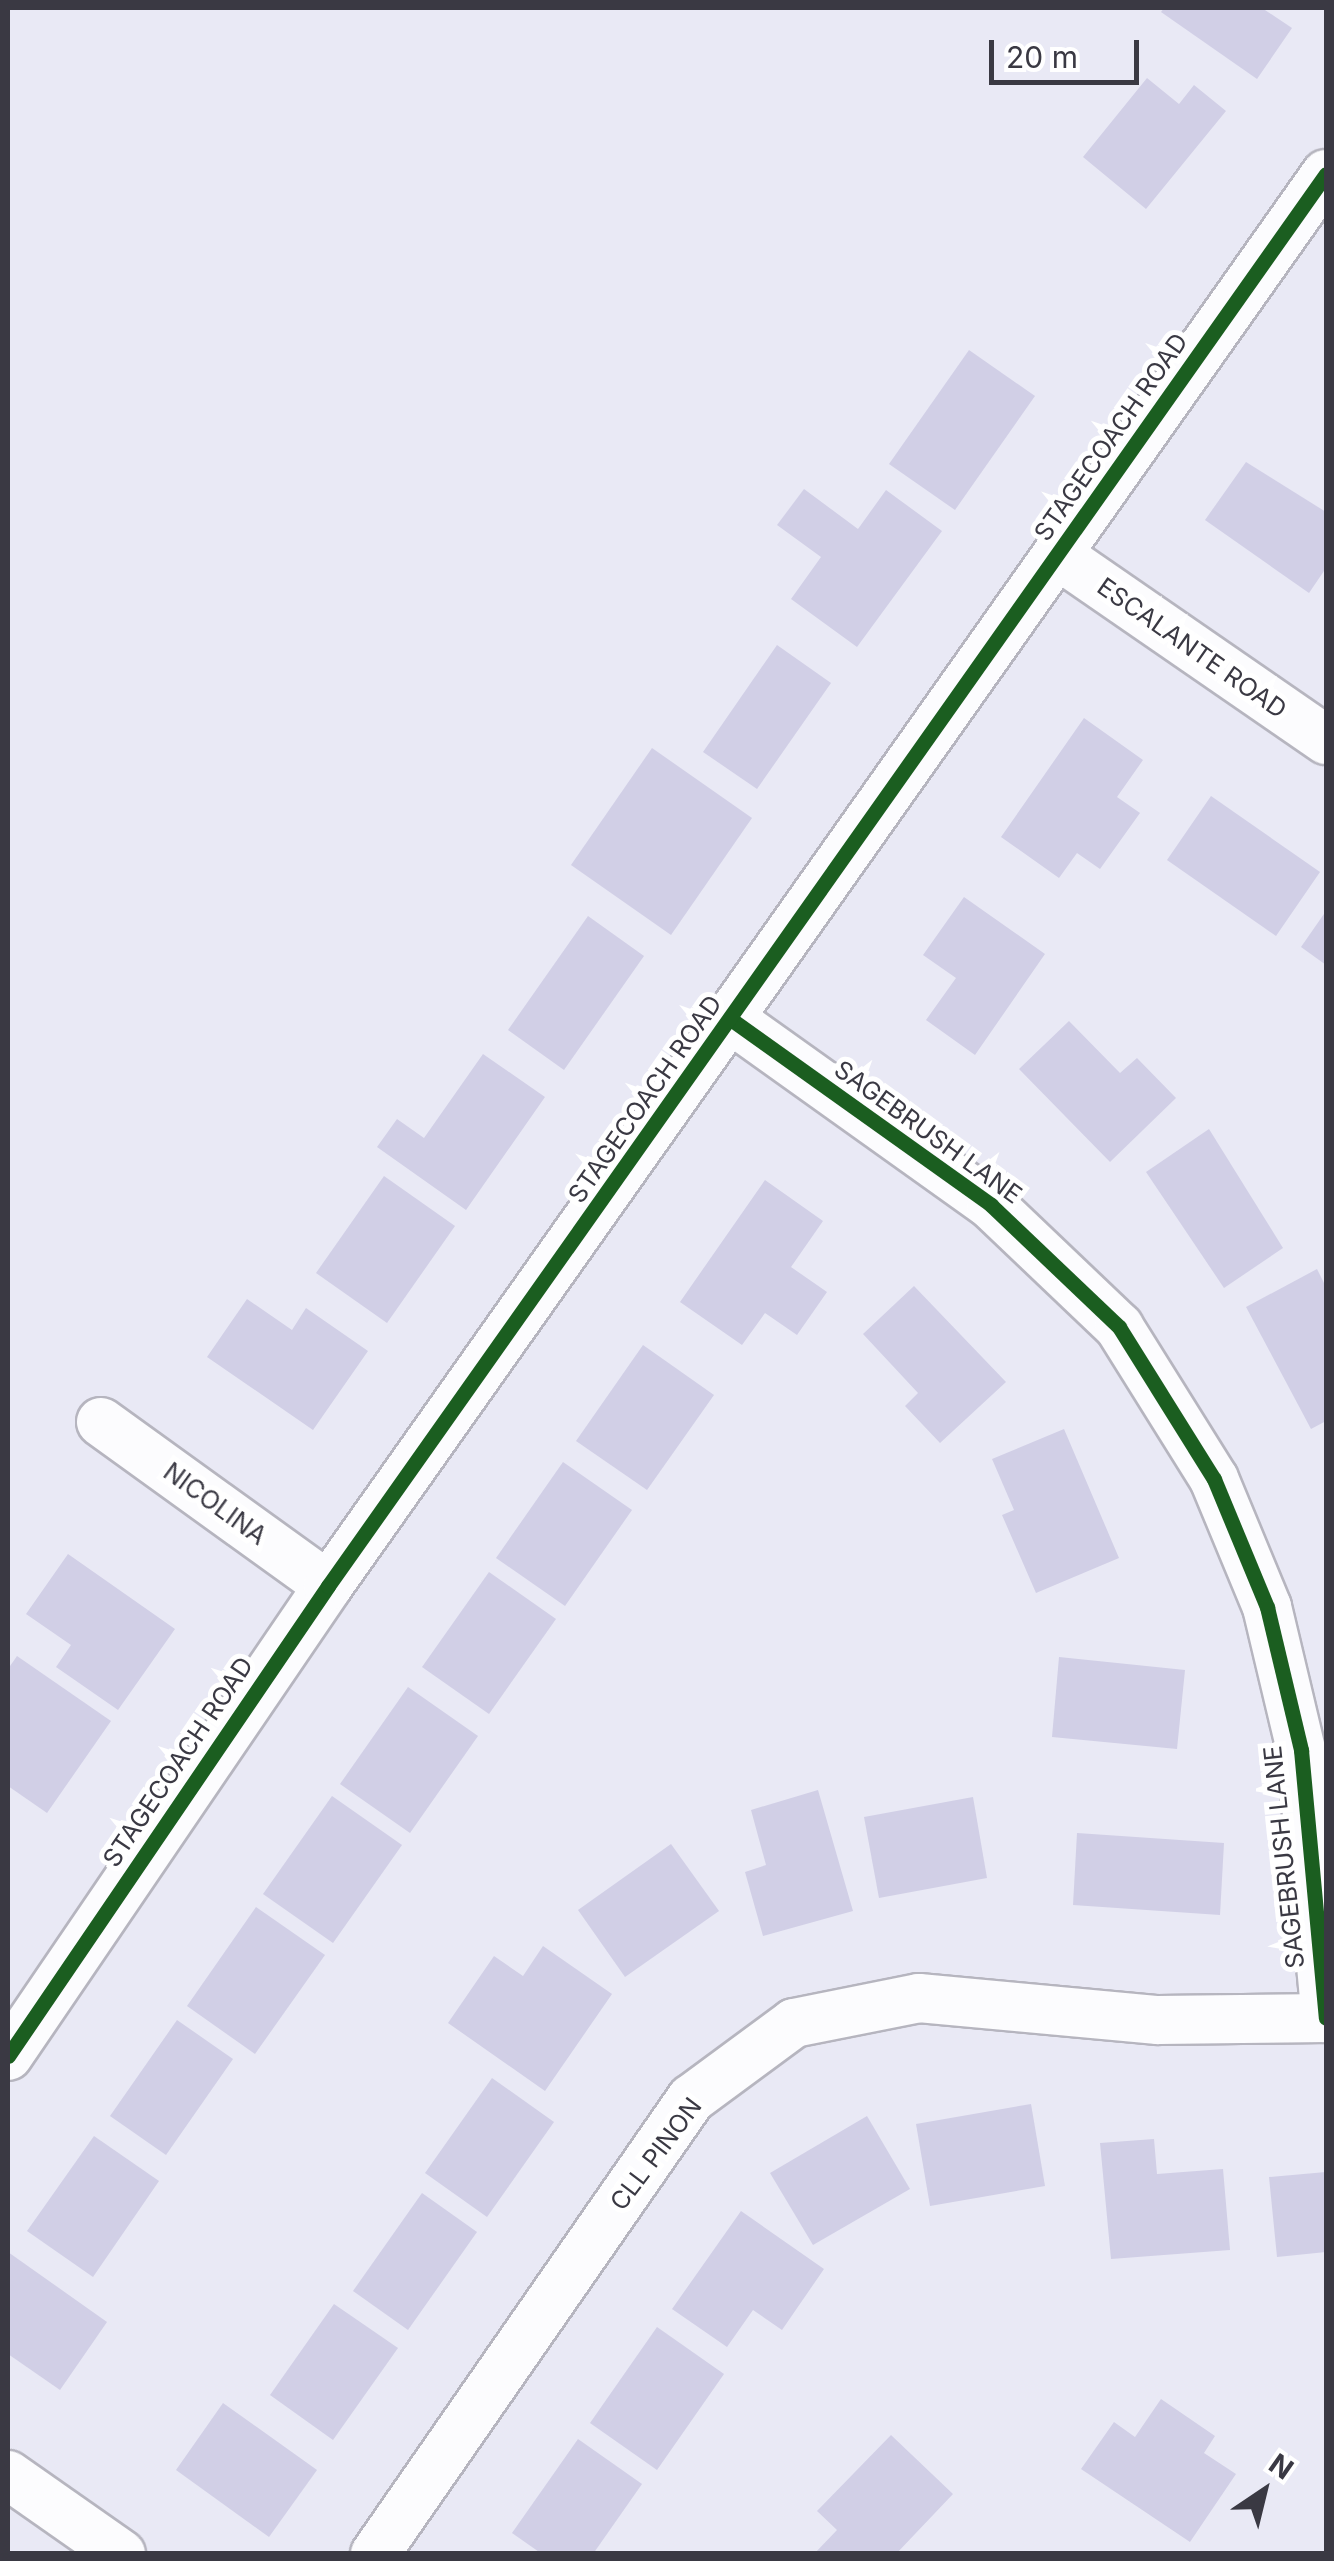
<!DOCTYPE html>
<html>
<head>
<meta charset="utf-8">
<style>
  body { margin:0 }
  #map { position:relative; width:1334px; height:2561px; overflow:hidden; background:#e9e9f5; font-family:Inter,sans-serif }
  div>[style] { position:absolute }
  .building>* { inset:0; background:#d1cfe6 }
  .roads { filter:drop-shadow(2px 0 #b6b5bf) drop-shadow(-2px 0 #b6b5bf) drop-shadow(0 2px #b6b5bf) drop-shadow(0 -2px #b6b5bf) }
  .minor>* { height:48px; margin:-24px; padding:0 24px; transform-origin:24px; border-radius:24px; background:#fcfcfe }
  .cycleway>* { height:15px; margin:-7.5px; padding:0 7.5px; transform-origin:7.5px; border-radius:7.5px; background:#1b5e20 }
  span { translate:-50% -50%; white-space:nowrap; text-align:center; line-height:1.15; -webkit-text-stroke:10px #fff; paint-order:stroke }
  .street-label { font-size:25px; color:#3a3943 }
  .frame { position:absolute; inset:0; border:10px solid #3a3943; pointer-events:none }
  .north { position:absolute; left:1214px; top:2441px; width:100px; height:100px; -webkit-text-stroke:8px #fff; paint-order:stroke; rotate:35deg; font-size:28px; font-weight:700; line-height:40px; text-align:center; color:#3a3943 }
  .north::after { content:''; display:block; margin:auto; width:35px; height:45px; background:#3a3943; clip-path:polygon(50% 0,100% 100%,50% 72%,0 100%) }
  .scale { position:absolute; left:989px; top:40px; width:150px; height:45px; box-sizing:border-box; border:5px solid #3a3943; border-top:0; padding-left:12px; font-size:30px; line-height:35px; white-space:nowrap; color:#3a3943; -webkit-text-stroke:8px #fff; paint-order:stroke }
</style>
</head>
<body>
<div id="map">
  <div class="building">
    <div style="clip-path:polygon(1164px 8px,1262px 8px,1292px 28px,1257px 79px,1161px 12px)"></div>
    <div style="clip-path:polygon(1147px 78px,1179px 104px,1194px 85px,1226px 111px,1146px 209px,1083px 157px)"></div>
    <div style="clip-path:polygon(969px 350px,1035px 396px,955px 510px,889px 464px)"></div>
    <div style="clip-path:polygon(1246px 462px,1326px 512px,1326px 568px,1309px 593px,1205px 520px)"></div>
    <div style="clip-path:polygon(804px 489px,858px 529px,886px 490px,942px 531px,857px 647px,791px 599px,821px 557px,777px 525px)"></div>
    <div style="clip-path:polygon(777px 645px,831px 683px,757px 789px,703px 752px)"></div>
    <div style="clip-path:polygon(1084px 718px,1143px 760px,1117px 797px,1140px 813px,1100px 869px,1077px 853px,1059px 878px,1001px 837px)"></div>
    <div style="clip-path:polygon(652px 748px,752px 818px,671px 935px,571px 865px)"></div>
    <div style="clip-path:polygon(1211px 796px,1320px 872px,1276px 936px,1167px 860px)"></div>
    <div style="clip-path:polygon(964px 897px,1045px 954px,975px 1055px,926px 1020px,956px 978px,923px 955px)"></div>
    <div style="clip-path:polygon(1326px 911px,1326px 965px,1301px 947px)"></div>
    <div style="clip-path:polygon(588px 916px,644px 956px,564px 1070px,508px 1030px)"></div>
    <div style="clip-path:polygon(1069px 1021px,1120px 1073px,1137px 1058px,1176px 1098px,1110px 1162px,1019px 1069px)"></div>
    <div style="clip-path:polygon(483px 1054px,545px 1097px,466px 1210px,377px 1147px,397px 1119px,424px 1138px)"></div>
    <div style="clip-path:polygon(1209px 1129px,1283px 1248px,1224px 1288px,1146px 1172px)"></div>
    <div style="clip-path:polygon(384px 1176px,455px 1226px,387px 1323px,316px 1273px)"></div>
    <div style="clip-path:polygon(765px 1180px,823px 1221px,791px 1267px,827px 1292px,797px 1335px,765px 1313px,742px 1345px,680px 1302px)"></div>
    <div style="clip-path:polygon(1317px 1269px,1326px 1287px,1326px 1421px,1311px 1429px,1246px 1307px)"></div>
    <div style="clip-path:polygon(914px 1286px,1006px 1382px,940px 1443px,905px 1406px,918px 1393px,863px 1334px)"></div>
    <div style="clip-path:polygon(247px 1299px,292px 1330px,306px 1308px,368px 1351px,313px 1430px,207px 1357px)"></div>
    <div style="clip-path:polygon(643px 1345px,714px 1395px,647px 1490px,576px 1441px)"></div>
    <div style="clip-path:polygon(1064px 1429px,1119px 1558px,1036px 1593px,1002px 1515px,1014px 1510px,992px 1459px)"></div>
    <div style="clip-path:polygon(563px 1462px,632px 1510px,565px 1606px,496px 1558px)"></div>
    <div style="clip-path:polygon(68px 1554px,175px 1629px,118px 1710px,56px 1667px,71px 1645px,26px 1614px)"></div>
    <div style="clip-path:polygon(489px 1572px,556px 1619px,489px 1714px,422px 1667px)"></div>
    <div style="clip-path:polygon(17px 1656px,111px 1721px,47px 1813px,8px 1786px,8px 1669px)"></div>
    <div style="clip-path:polygon(1059px 1657px,1185px 1670px,1177px 1749px,1052px 1737px)"></div>
    <div style="clip-path:polygon(408px 1687px,478px 1736px,410px 1833px,340px 1784px)"></div>
    <div style="clip-path:polygon(818px 1790px,853px 1911px,763px 1936px,745px 1872px,766px 1865px,751px 1810px)"></div>
    <div style="clip-path:polygon(332px 1796px,402px 1845px,333px 1943px,263px 1894px)"></div>
    <div style="clip-path:polygon(973px 1797px,987px 1878px,879px 1898px,864px 1817px)"></div>
    <div style="clip-path:polygon(1077px 1833px,1224px 1843px,1220px 1915px,1073px 1905px)"></div>
    <div style="clip-path:polygon(671px 1844px,719px 1911px,625px 1977px,578px 1910px)"></div>
    <div style="clip-path:polygon(256px 1907px,325px 1955px,255px 2054px,187px 2006px)"></div>
    <div style="clip-path:polygon(543px 1946px,612px 1994px,545px 2091px,448px 2023px,494px 1956px,523px 1976px)"></div>
    <div style="clip-path:polygon(177px 2020px,233px 2059px,166px 2155px,110px 2116px)"></div>
    <div style="clip-path:polygon(492px 2078px,554px 2122px,487px 2217px,425px 2173px)"></div>
    <div style="clip-path:polygon(1031px 2104px,1045px 2186px,930px 2206px,916px 2124px)"></div>
    <div style="clip-path:polygon(867px 2116px,910px 2189px,813px 2245px,770px 2173px)"></div>
    <div style="clip-path:polygon(94px 2136px,159px 2181px,93px 2277px,27px 2231px)"></div>
    <div style="clip-path:polygon(1154px 2139px,1157px 2174px,1223px 2169px,1230px 2250px,1111px 2259px,1100px 2143px)"></div>
    <div style="clip-path:polygon(1326px 2172px,1326px 2252px,1277px 2257px,1269px 2177px)"></div>
    <div style="clip-path:polygon(422px 2193px,477px 2232px,408px 2330px,353px 2291px)"></div>
    <div style="clip-path:polygon(741px 2211px,824px 2269px,782px 2330px,753px 2310px,727px 2347px,672px 2309px)"></div>
    <div style="clip-path:polygon(8px 2252px,107px 2322px,60px 2390px,8px 2354px)"></div>
    <div style="clip-path:polygon(334px 2304px,398px 2348px,333px 2440px,270px 2395px)"></div>
    <div style="clip-path:polygon(657px 2327px,724px 2374px,657px 2470px,590px 2423px)"></div>
    <div style="clip-path:polygon(1161px 2399px,1215px 2436px,1204px 2453px,1236px 2474px,1190px 2542px,1081px 2469px,1114px 2422px,1135px 2437px)"></div>
    <div style="clip-path:polygon(223px 2403px,317px 2470px,269px 2537px,176px 2470px)"></div>
    <div style="clip-path:polygon(891px 2435px,953px 2494px,896px 2554px,814px 2554px,837px 2530px,817px 2511px)"></div>
    <div style="clip-path:polygon(578px 2439px,642px 2484px,593px 2554px,542px 2554px,512px 2533px)"></div>
  </div>
  <div class="roads">
    <div class="minor">
      <div style="left:1058px;top:555px;width:326px;rotate:34.6deg"></div>
      <div style="left:732px;top:1020px;width:318px;rotate:35.5deg"></div>
      <div style="left:991px;top:1205px;width:177px;rotate:43.6deg"></div>
      <div style="left:1119px;top:1327px;width:179px;rotate:58deg"></div>
      <div style="left:1214px;top:1479px;width:139px;rotate:67.5deg"></div>
      <div style="left:1267px;top:1607px;width:147px;rotate:76.6deg"></div>
      <div style="left:1301px;top:1750px;width:269px;rotate:84.7deg"></div>
      <div style="left:101px;top:1422px;width:280px;rotate:35.8deg"></div>
      <div style="left:8px;top:2056px;width:569px;rotate:-55.75deg"></div>
      <div style="left:328px;top:1586px;width:1729px;rotate:-54.75deg"></div>
      <div style="left:8px;top:2475px;width:138px;rotate:35deg"></div>
      <div style="left:375px;top:2554px;width:554px;rotate:-55.22deg"></div>
      <div style="left:691px;top:2099px;width:128px;rotate:-36.4deg"></div>
      <div style="left:794px;top:2023px;width:127px;rotate:-11.3deg"></div>
      <div style="left:919px;top:1998px;width:240px;rotate:5.3deg"></div>
      <div style="left:1158px;top:2020px;width:168px;rotate:-0.7deg"></div>
    </div>
  </div>
  <div class="cycleway">
    <div style="left:732px;top:1020px;width:318px;rotate:35.5deg"></div>
    <div style="left:991px;top:1205px;width:177px;rotate:43.6deg"></div>
    <div style="left:1119px;top:1327px;width:179px;rotate:58deg"></div>
    <div style="left:1214px;top:1479px;width:139px;rotate:67.5deg"></div>
    <div style="left:1267px;top:1607px;width:147px;rotate:76.6deg"></div>
    <div style="left:1301px;top:1750px;width:269px;rotate:84.7deg"></div>
    <div style="left:8px;top:2056px;width:569px;rotate:-55.75deg"></div>
    <div style="left:328px;top:1586px;width:1729px;rotate:-54.75deg"></div>
  </div>
  <div class="street-label">
    <span style="left:1111px;top:437px;rotate:-55deg">STAGECOACH ROAD</span>
    <span style="left:1192px;top:648px;rotate:35deg">ESCALANTE ROAD</span>
    <span style="left:645px;top:1099px;rotate:-55deg">STAGECOACH ROAD</span>
    <span style="left:928px;top:1132px;rotate:36deg">SAGEBRUSH LANE</span>
    <span style="left:215px;top:1504px;rotate:36deg">NICOLINA</span>
    <span style="left:178px;top:1762px;rotate:-56deg">STAGECOACH ROAD</span>
    <span style="left:1284px;top:1857px;rotate:-96deg">SAGEBRUSH LANE</span>
    <span style="left:656px;top:2154px;rotate:-53deg">CLL PINON</span>
  </div>
  <div class="frame"></div>
  <div class="north">N</div>
  <div class="scale">20 m</div>
</div>
</body>
</html>
